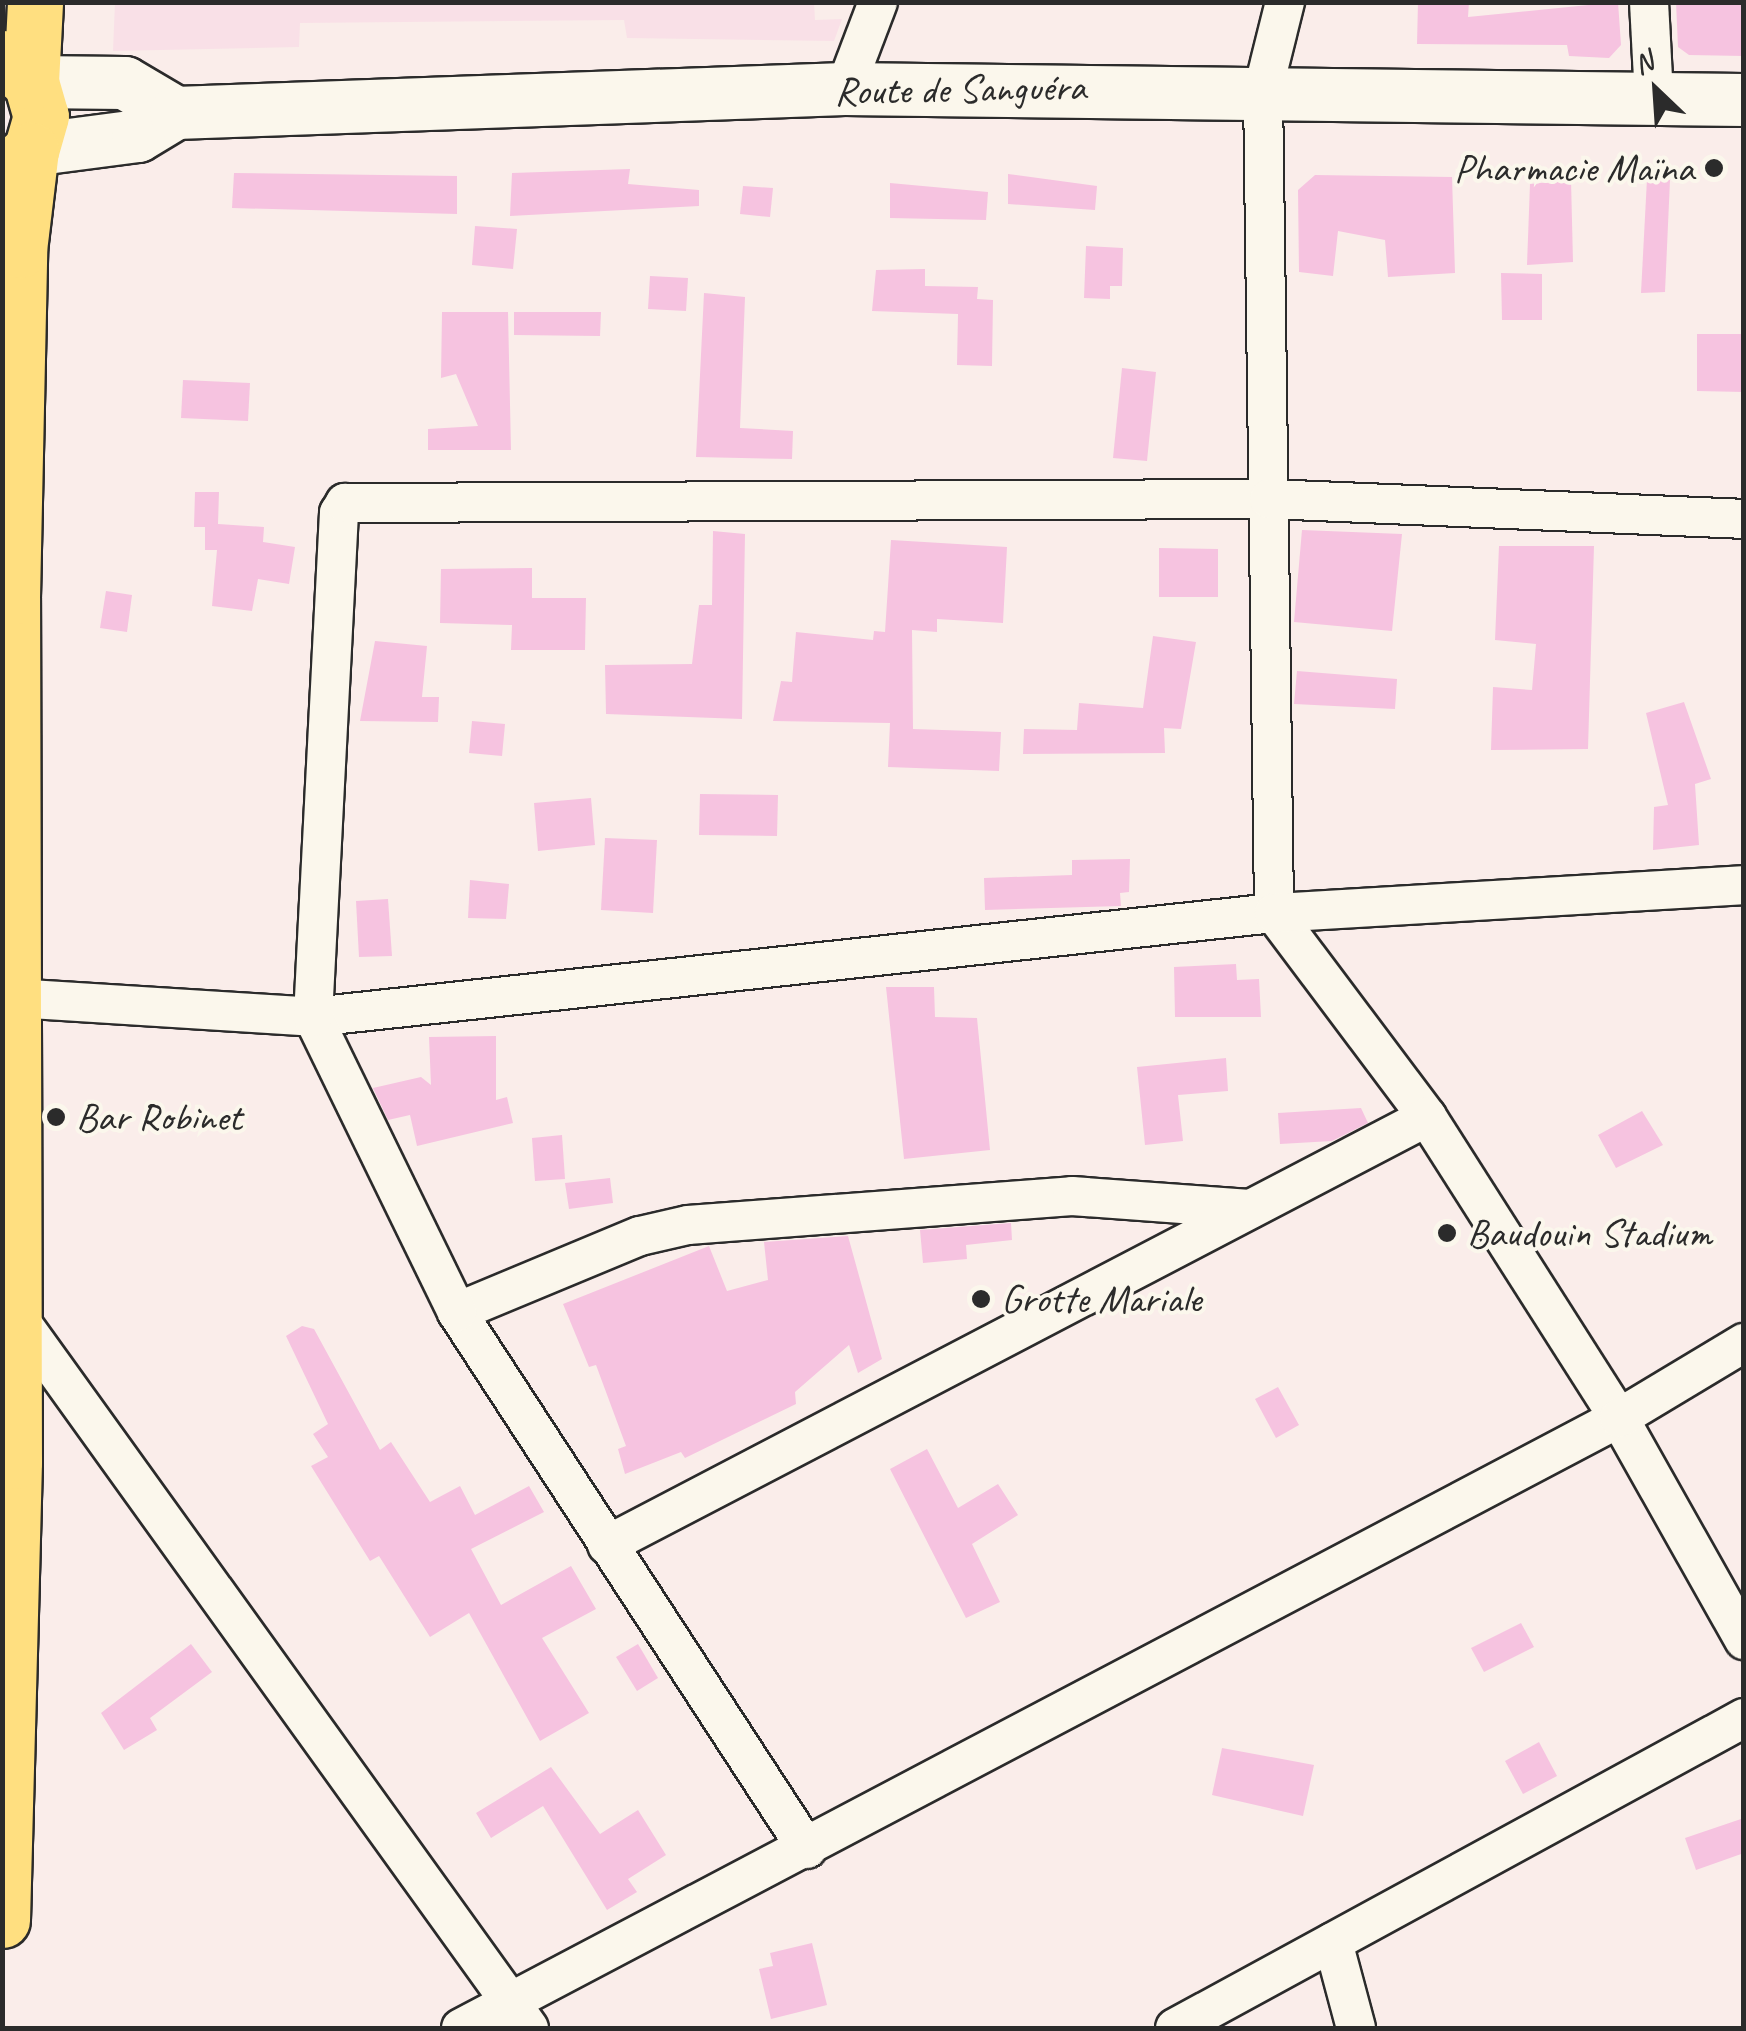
<!DOCTYPE html>
<html>
<head>
<meta charset="utf-8">
<style>
  body { margin:0 }
  #map { position:relative; width:1746px; height:2031px; overflow:hidden; background:#faedea; font-family:Caveat,sans-serif }
  div>[style] { position:absolute }
  .built>* { inset:0; background:#f9e0e7 }
  .building>* { inset:0; background:#f6c3e0 }
  .roads { filter:drop-shadow(2px 0 #2b2b2b) drop-shadow(-2px 0 #2b2b2b) drop-shadow(0 2px #2b2b2b) drop-shadow(0 -2px #2b2b2b) }
  .street>* { height:38px; margin:-19px; padding:0 19px; transform-origin:19px; border-radius:19px; background:#fbf7ec }
  .secondary>* { height:52px; margin:-26px; padding:0 26px; transform-origin:26px; border-radius:26px; background:#fbf7ec }
  .primary>* { height:55px; margin:-27.5px; padding:0 27.5px; transform-origin:27.5px; border-radius:27.5px; background:#ffdf80 }
  .dots>* { width:28px; height:28px; translate:-50% -50%; box-sizing:border-box; border:5px solid #fbf7ec; border-radius:50% }
  span { translate:-50% -50%; white-space:nowrap; text-align:center; line-height:1.15; -webkit-text-stroke:8px #fbf7ec; paint-order:stroke }
  .street-label { font-size:40px; color:#2b2b2b }
  .poi-label { font-size:40px; color:#2b2b2b }
  .right { translate:-100% -50%; text-align:right }
  .left { translate:0 -50%; text-align:left }
  .frame { position:absolute; inset:0; border:5px solid #2b2b2b; pointer-events:none }
  .north { position:absolute; left:1606px; top:40px; width:100px; height:100px; -webkit-text-stroke:8px #fbf7ec; paint-order:stroke; rotate:335deg; font-size:28px; font-weight:700; line-height:40px; text-align:center; color:#2b2b2b }
  .north::after { content:''; display:block; margin:auto; width:35px; height:45px; background:#2b2b2b; clip-path:polygon(50% 0,100% 100%,50% 72%,0 100%) }
</style>
</head>
<body>
<div id="map">
  <div class="built">
    <div style="clip-path:polygon(115px 2px,814px 2px,815px 20px,842px 19px,834px 41px,627px 38px,624px 20px,300px 23px,299px 47px,113px 51px)"></div>
  </div>
  <div class="building">
    <div style="clip-path:polygon(1418px 2px,1469px 2px,1468px 17px,1618px 2px,1621px 45px,1609px 58px,1569px 56px,1567px 45px,1417px 44px)"></div>
    <div style="clip-path:polygon(1676px 2px,1744px 2px,1744px 56px,1689px 55px,1678px 47px)"></div>
    <div style="clip-path:polygon(630px 169px,628px 184px,699px 190px,699px 206px,510px 216px,512px 173px)"></div>
    <div style="clip-path:polygon(234px 173px,457px 176px,457px 214px,232px 208px)"></div>
    <div style="clip-path:polygon(1008px 174px,1097px 186px,1095px 210px,1008px 204px)"></div>
    <div style="clip-path:polygon(1315px 175px,1452px 177px,1455px 273px,1388px 277px,1385px 240px,1338px 231px,1333px 276px,1299px 272px,1298px 190px)"></div>
    <div style="clip-path:polygon(1647px 179px,1670px 180px,1665px 292px,1641px 293px)"></div>
    <div style="clip-path:polygon(1571px 180px,1573px 262px,1527px 265px,1530px 184px)"></div>
    <div style="clip-path:polygon(890px 183px,988px 192px,986px 220px,890px 218px)"></div>
    <div style="clip-path:polygon(743px 186px,773px 188px,770px 217px,740px 214px)"></div>
    <div style="clip-path:polygon(475px 226px,517px 229px,513px 269px,472px 265px)"></div>
    <div style="clip-path:polygon(1086px 246px,1123px 248px,1122px 286px,1110px 286px,1110px 299px,1084px 298px)"></div>
    <div style="clip-path:polygon(925px 269px,925px 286px,978px 287px,977px 299px,993px 300px,992px 366px,957px 365px,958px 314px,872px 311px,876px 270px)"></div>
    <div style="clip-path:polygon(1501px 273px,1542px 274px,1542px 320px,1502px 320px)"></div>
    <div style="clip-path:polygon(650px 276px,688px 278px,686px 311px,648px 309px)"></div>
    <div style="clip-path:polygon(704px 293px,745px 297px,740px 428px,793px 431px,792px 459px,696px 457px)"></div>
    <div style="clip-path:polygon(442px 312px,508px 312px,511px 450px,428px 450px,428px 429px,478px 426px,456px 374px,441px 378px)"></div>
    <div style="clip-path:polygon(514px 312px,601px 312px,600px 336px,514px 335px)"></div>
    <div style="clip-path:polygon(1697px 334px,1744px 334px,1744px 392px,1697px 391px)"></div>
    <div style="clip-path:polygon(1122px 368px,1156px 372px,1147px 461px,1113px 458px)"></div>
    <div style="clip-path:polygon(183px 380px,250px 383px,248px 421px,181px 418px)"></div>
    <div style="clip-path:polygon(195px 492px,219px 492px,218px 524px,264px 527px,263px 542px,295px 547px,289px 584px,258px 579px,252px 611px,212px 606px,217px 550px,205px 550px,205px 527px,194px 527px)"></div>
    <div style="clip-path:polygon(1302px 530px,1402px 534px,1392px 631px,1294px 622px)"></div>
    <div style="clip-path:polygon(713px 531px,745px 534px,742px 719px,606px 714px,605px 665px,692px 664px,699px 605px,712px 605px)"></div>
    <div style="clip-path:polygon(891px 540px,1007px 547px,1003px 623px,937px 619px,937px 632px,912px 630px,913px 729px,1001px 732px,999px 771px,888px 767px,890px 723px,773px 721px,781px 681px,792px 682px,796px 632px,873px 640px,874px 631px,885px 632px)"></div>
    <div style="clip-path:polygon(1499px 546px,1594px 546px,1588px 749px,1491px 750px,1493px 687px,1532px 690px,1536px 644px,1495px 640px)"></div>
    <div style="clip-path:polygon(1159px 548px,1218px 549px,1218px 597px,1159px 597px)"></div>
    <div style="clip-path:polygon(532px 568px,532px 598px,586px 598px,585px 650px,511px 650px,512px 625px,440px 623px,441px 569px)"></div>
    <div style="clip-path:polygon(106px 591px,132px 595px,127px 632px,100px 628px)"></div>
    <div style="clip-path:polygon(1153px 636px,1196px 642px,1181px 729px,1164px 728px,1165px 753px,1023px 754px,1024px 729px,1077px 730px,1079px 703px,1143px 708px)"></div>
    <div style="clip-path:polygon(375px 641px,427px 646px,422px 697px,439px 697px,438px 722px,360px 721px)"></div>
    <div style="clip-path:polygon(1297px 671px,1397px 679px,1395px 709px,1294px 704px)"></div>
    <div style="clip-path:polygon(1684px 702px,1711px 779px,1695px 784px,1699px 845px,1653px 850px,1654px 807px,1668px 805px,1646px 713px)"></div>
    <div style="clip-path:polygon(472px 721px,505px 724px,502px 756px,469px 753px)"></div>
    <div style="clip-path:polygon(700px 794px,778px 795px,777px 836px,699px 835px)"></div>
    <div style="clip-path:polygon(591px 798px,595px 845px,538px 851px,534px 803px)"></div>
    <div style="clip-path:polygon(605px 838px,657px 840px,653px 913px,601px 910px)"></div>
    <div style="clip-path:polygon(1130px 859px,1129px 892px,1120px 893px,1121px 906px,985px 910px,984px 878px,1072px 875px,1072px 860px)"></div>
    <div style="clip-path:polygon(470px 880px,509px 884px,506px 919px,468px 918px)"></div>
    <div style="clip-path:polygon(388px 899px,392px 956px,359px 957px,356px 901px)"></div>
    <div style="clip-path:polygon(1236px 964px,1237px 980px,1259px 979px,1261px 1017px,1175px 1017px,1174px 967px)"></div>
    <div style="clip-path:polygon(886px 987px,934px 987px,935px 1017px,977px 1018px,990px 1150px,904px 1159px)"></div>
    <div style="clip-path:polygon(496px 1036px,496px 1100px,507px 1097px,513px 1123px,417px 1146px,410px 1115px,388px 1120px,373px 1088px,421px 1077px,431px 1085px,429px 1037px)"></div>
    <div style="clip-path:polygon(1226px 1058px,1228px 1091px,1178px 1095px,1183px 1141px,1145px 1145px,1137px 1067px)"></div>
    <div style="clip-path:polygon(1361px 1108px,1368px 1123px,1332px 1141px,1280px 1144px,1278px 1113px)"></div>
    <div style="clip-path:polygon(1642px 1111px,1663px 1145px,1616px 1168px,1598px 1135px)"></div>
    <div style="clip-path:polygon(562px 1135px,565px 1179px,535px 1181px,532px 1138px)"></div>
    <div style="clip-path:polygon(610px 1178px,613px 1203px,569px 1209px,565px 1183px)"></div>
    <div style="clip-path:polygon(1011px 1223px,1012px 1240px,966px 1245px,967px 1259px,923px 1263px,920px 1230px)"></div>
    <div style="clip-path:polygon(848px 1236px,882px 1359px,858px 1373px,849px 1345px,795px 1392px,796px 1404px,685px 1458px,681px 1452px,625px 1474px,618px 1449px,626px 1446px,596px 1365px,589px 1367px,563px 1304px,709px 1246px,727px 1291px,768px 1280px,764px 1242px)"></div>
    <div style="clip-path:polygon(302px 1326px,314px 1329px,380px 1450px,391px 1442px,430px 1502px,460px 1486px,475px 1515px,529px 1486px,544px 1512px,471px 1549px,501px 1605px,571px 1566px,596px 1609px,542px 1638px,589px 1713px,540px 1741px,469px 1613px,430px 1637px,379px 1556px,370px 1561px,311px 1466px,328px 1457px,313px 1434px,328px 1424px,286px 1336px)"></div>
    <div style="clip-path:polygon(1278px 1387px,1299px 1425px,1276px 1438px,1255px 1399px)"></div>
    <div style="clip-path:polygon(927px 1449px,958px 1508px,998px 1484px,1018px 1515px,972px 1544px,1000px 1602px,966px 1618px,890px 1469px)"></div>
    <div style="clip-path:polygon(1521px 1623px,1534px 1647px,1484px 1672px,1471px 1648px)"></div>
    <div style="clip-path:polygon(191px 1644px,212px 1672px,150px 1718px,157px 1730px,124px 1750px,101px 1713px)"></div>
    <div style="clip-path:polygon(638px 1644px,658px 1678px,637px 1691px,616px 1657px)"></div>
    <div style="clip-path:polygon(1539px 1742px,1557px 1776px,1523px 1794px,1505px 1761px)"></div>
    <div style="clip-path:polygon(1222px 1748px,1314px 1765px,1303px 1816px,1212px 1795px)"></div>
    <div style="clip-path:polygon(551px 1767px,600px 1834px,638px 1810px,666px 1855px,628px 1879px,637px 1892px,607px 1910px,543px 1806px,491px 1838px,476px 1813px)"></div>
    <div style="clip-path:polygon(1744px 1818px,1744px 1853px,1696px 1870px,1685px 1838px)"></div>
    <div style="clip-path:polygon(812px 1943px,827px 2005px,771px 2019px,759px 1969px,773px 1966px,770px 1953px)"></div>
  </div>
  <div class="roads">
    <div class="street">
      <div style="left:1285px;top:2px;width:91px;rotate:104deg"></div>
      <div style="left:1263px;top:90px;width:823px;rotate:89.23deg"></div>
      <div style="left:1274px;top:913px;width:255px;rotate:53.1deg"></div>
      <div style="left:1427px;top:1117px;width:357px;rotate:57.5deg"></div>
      <div style="left:1619px;top:1418px;width:255px;rotate:60.6deg"></div>
      <div style="left:1649px;top:2px;width:95px;rotate:87deg"></div>
      <div style="left:845px;top:89px;width:93px;rotate:-69.2deg"></div>
      <div style="left:14px;top:998px;width:300px;rotate:3.6deg"></div>
      <div style="left:313px;top:1017px;width:967px;rotate:-6.18deg"></div>
      <div style="left:1274px;top:913px;width:471px;rotate:-3.4deg"></div>
      <div style="left:11px;top:1308px;width:887px;rotate:54.27deg"></div>
      <div style="left:457px;top:1312px;width:198px;rotate:-22.6deg"></div>
      <div style="left:640px;top:1236px;width:49px;rotate:-12.9deg"></div>
      <div style="left:688px;top:1225px;width:385px;rotate:-4.3deg"></div>
      <div style="left:1072px;top:1196px;width:178px;rotate:4.2deg"></div>
      <div style="left:607px;top:1545px;width:925px;rotate:-27.56deg"></div>
      <div style="left:807px;top:1849px;width:641px;rotate:-123.1deg"></div>
      <div style="left:457px;top:1312px;width:328px;rotate:-116deg"></div>
      <div style="left:313px;top:1017px;width:505px;rotate:-87.05deg"></div>
      <div style="left:339px;top:513px;width:12px;rotate:-59deg"></div>
      <div style="left:345px;top:503px;width:924px;rotate:-0.25deg"></div>
      <div style="left:1269px;top:499px;width:475px;rotate:2.4deg"></div>
      <div style="left:1333px;top:1942px;width:89px;rotate:75deg"></div>
      <div style="left:461px;top:2028px;width:1309px;rotate:-27.78deg"></div>
      <div style="left:1619px;top:1418px;width:146px;rotate:-31deg"></div>
      <div style="left:1175px;top:2028px;width:648px;rotate:-28.58deg"></div>
    </div>
    <div class="secondary">
      <div style="left:31px;top:82px;width:94px;rotate:0.6deg"></div>
      <div style="left:125px;top:83px;width:59px;rotate:30.5deg"></div>
      <div style="left:31px;top:150px;width:108px;rotate:-7.5deg"></div>
      <div style="left:138px;top:136px;width:44px;rotate:-31.2deg"></div>
      <div style="left:176px;top:113px;width:669px;rotate:-2.05deg"></div>
      <div style="left:845px;top:89px;width:899px;rotate:0.7deg"></div>
    </div>
    <div class="primary">
      <div style="left:2px;top:58px;width:38px;rotate:40deg"></div>
      <div style="left:31px;top:82px;width:35px;rotate:74deg"></div>
      <div style="left:41px;top:116px;width:35px;rotate:106deg"></div>
      <div style="left:31px;top:150px;width:37px;rotate:139deg"></div>
      <div style="left:31px;top:82px;width:80px;rotate:-87.1deg"></div>
      <div style="left:2px;top:1920px;width:459px;rotate:-88.5deg"></div>
      <div style="left:14px;top:1461px;width:864px;rotate:-90.13deg"></div>
      <div style="left:12px;top:597px;width:347px;rotate:-88.8deg"></div>
      <div style="left:19px;top:250px;width:101px;rotate:-83.2deg"></div>
    </div>
  </div>
  <div class="dots">
    <div style="left:1714px;top:168px;background:#2b2b2b"></div>
    <div style="left:56px;top:1117px;background:#2b2b2b"></div>
    <div style="left:1447px;top:1233px;background:#2b2b2b"></div>
    <div style="left:981px;top:1299px;background:#2b2b2b"></div>
  </div>
  <div class="street-label">
    <span style="left:960px;top:89px;rotate:-1deg">Route de Sanguéra</span>
  </div>
  <div class="poi-label">
    <span class="right" style="left:1694px;top:168px">Pharmacie Maïna</span>
    <span class="left" style="left:76px;top:1117px">Bar Robinet</span>
    <span class="left" style="left:1467px;top:1233px">Baudouin Stadium</span>
    <span class="left" style="left:1001px;top:1299px">Grotte Mariale</span>
  </div>
  <div class="frame"></div>
  <div class="north">N</div>
</div>
</body>
</html>
